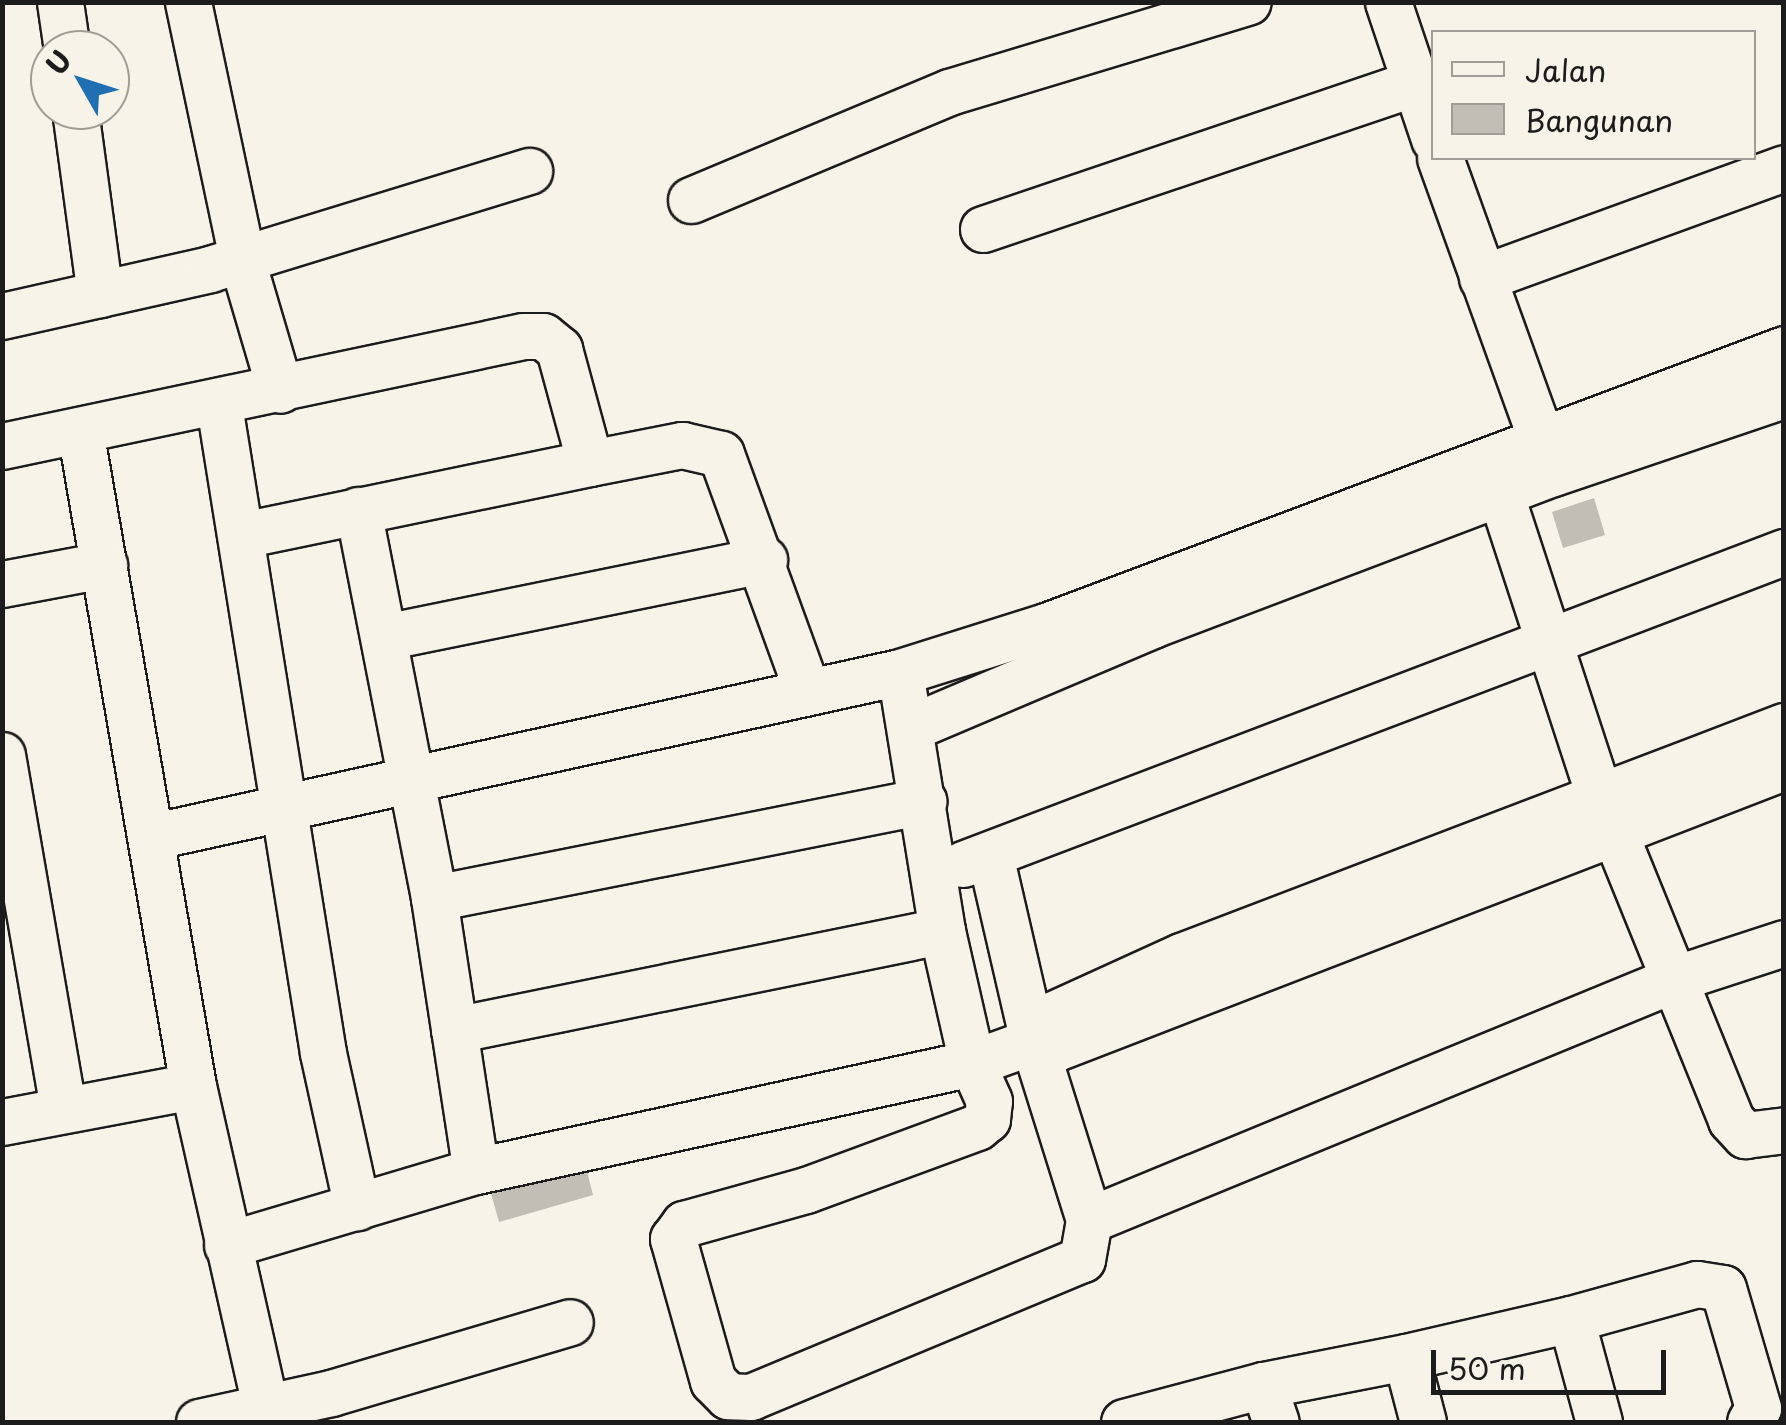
<!DOCTYPE html>
<html>
<head>
<meta charset="utf-8">
<style>
  body { margin:0 }
  #map { position:relative; width:1786px; height:1425px; overflow:hidden; background:#f7f3e8; font-family:"Playpen Sans",sans-serif }
  div>[style] { position:absolute }
  .building>* { inset:0; background:#c0beb5 }
  .roads { filter:drop-shadow(2px 0 #1c1c1c) drop-shadow(-2px 0 #1c1c1c) drop-shadow(0 2px #1c1c1c) drop-shadow(0 -2px #1c1c1c) }
  .minor>* { height:45px; margin:-22.5px; padding:0 22.5px; transform-origin:22.5px; border-radius:22.5px; background:#f7f3e8 }
  span { translate:-50% -50%; white-space:nowrap; text-align:center; line-height:1.15; -webkit-text-stroke:8px #f7f3e8; paint-order:stroke }
  .frame { position:absolute; inset:0; border:5px solid #1c1c1c; pointer-events:none }
  .legend { position:absolute; left:1431px; top:30px; width:325px; height:130px; box-sizing:border-box; background:#f7f3e8; border:2px solid #9f9d96; margin:0; padding:12px 18px; list-style:none; font-size:30px; color:#1c1c1c }
  .legend li { display:flex; align-items:center; gap:20px; height:50px }
  .legend b { width:50px; border:2px solid #9f9d96 }
  .north { position:absolute; left:30px; top:30px; width:100px; height:100px; box-sizing:border-box; background:#f7f3e8; border:2px solid #9f9d96; border-radius:50%; rotate:309deg; font-size:28px; font-weight:700; line-height:40px; text-align:center; color:#1c1c1c }
  .north::after { content:''; display:block; margin:auto; width:35px; height:45px; background:#1f6fb2; clip-path:polygon(50% 0,100% 100%,50% 72%,0 100%) }
  .scale { position:absolute; left:1431px; top:1350px; width:235px; height:45px; box-sizing:border-box; border:5px solid #1c1c1c; border-top:0; padding-left:12px; font-size:30px; line-height:35px; white-space:nowrap; color:#1c1c1c; -webkit-text-stroke:8px #f7f3e8; paint-order:stroke }
</style>
</head>
<body>
<div id="map">
  <div class="building">
    <div style="clip-path:polygon(1594px 498px,1605px 535px,1563px 548px,1552px 512px)"></div>
    <div style="clip-path:polygon(584px 1159px,593px 1195px,499px 1222px,489px 1186px)"></div>
  </div>
  <div class="roads">
    <div class="minor">
      <div style="left:60px;top:2px;width:49px;rotate:81.7deg"></div>
      <div style="left:188px;top:2px;width:268px;rotate:78.1deg"></div>
      <div style="left:243px;top:264px;width:131px;rotate:73.6deg"></div>
      <div style="left:1388px;top:2px;width:145px;rotate:71.4deg"></div>
      <div style="left:75px;top:110px;width:186px;rotate:82.3deg"></div>
      <div style="left:1440px;top:158px;width:327px;rotate:70.2deg"></div>
      <div style="left:691px;top:200px;width:280px;rotate:-22.7deg"></div>
      <div style="left:949px;top:92px;width:312px;rotate:-16.8deg"></div>
      <div style="left:983px;top:229px;width:455px;rotate:-18.7deg"></div>
      <div style="left:1482px;top:278px;width:321px;rotate:-20deg"></div>
      <div style="left:2px;top:316px;width:213px;rotate:-12.7deg"></div>
      <div style="left:210px;top:269px;width:334px;rotate:-17.1deg"></div>
      <div style="left:219px;top:405px;width:656px;rotate:80.88deg"></div>
      <div style="left:323px;top:1053px;width:158px;rotate:77.6deg"></div>
      <div style="left:80px;top:430px;width:666px;rotate:80.23deg"></div>
      <div style="left:193px;top:1086px;width:328px;rotate:77.3deg"></div>
      <div style="left:2px;top:446px;width:532px;rotate:-11.92deg"></div>
      <div style="left:523px;top:336px;width:20px"></div>
      <div style="left:543px;top:336px;width:21px;rotate:39deg"></div>
      <div style="left:559px;top:349px;width:118px;rotate:74.8deg"></div>
      <div style="left:590px;top:463px;width:354px;rotate:168.3deg"></div>
      <div style="left:590px;top:463px;width:94px;rotate:-11.1deg"></div>
      <div style="left:682px;top:445px;width:40px;rotate:13deg"></div>
      <div style="left:721px;top:454px;width:249px;rotate:70deg"></div>
      <div style="left:1491px;top:465px;width:344px;rotate:71.9deg"></div>
      <div style="left:1598px;top:792px;width:354px;rotate:67.9deg"></div>
      <div style="left:1731px;top:1120px;width:21px;rotate:47deg"></div>
      <div style="left:1745px;top:1135px;width:39px;rotate:-7deg"></div>
      <div style="left:358px;top:510px;width:395px;rotate:78.9deg"></div>
      <div style="left:434px;top:898px;width:276px;rotate:81.3deg"></div>
      <div style="left:2px;top:584px;width:104px;rotate:-10.6deg"></div>
      <div style="left:384px;top:637px;width:388px;rotate:-11.5deg"></div>
      <div style="left:912px;top:727px;width:261px;rotate:-23deg"></div>
      <div style="left:1152px;top:625px;width:429px;rotate:-20.8deg"></div>
      <div style="left:1553px;top:473px;width:244px;rotate:-18.7deg"></div>
      <div style="left:2px;top:755px;width:359px;rotate:80.2deg"></div>
      <div style="left:150px;top:837px;width:768px;rotate:-12.41deg"></div>
      <div style="left:900px;top:672px;width:153px;rotate:-17.5deg"></div>
      <div style="left:1046px;top:626px;width:788px;rotate:-20.57deg"></div>
      <div style="left:990px;top:855px;width:191px;rotate:77deg"></div>
      <div style="left:1033px;top:1041px;width:188px;rotate:72.6deg"></div>
      <div style="left:1089px;top:1220px;width:40px;rotate:100deg"></div>
      <div style="left:1082px;top:1259px;width:359px;rotate:157.4deg"></div>
      <div style="left:751px;top:1397px;width:23px;rotate:-178deg"></div>
      <div style="left:728px;top:1396px;width:21px;rotate:-135deg"></div>
      <div style="left:713px;top:1381px;width:148px;rotate:-105.7deg"></div>
      <div style="left:673px;top:1239px;width:19px;rotate:-54deg"></div>
      <div style="left:684px;top:1224px;width:127px;rotate:-15.6deg"></div>
      <div style="left:806px;top:1190px;width:182px;rotate:-20.2deg"></div>
      <div style="left:977px;top:1127px;width:13px;rotate:-39deg"></div>
      <div style="left:987px;top:1119px;width:18px;rotate:-84deg"></div>
      <div style="left:989px;top:1101px;width:42px;rotate:-114.1deg"></div>
      <div style="left:972px;top:1063px;width:65px;rotate:-19.8deg"></div>
      <div style="left:1033px;top:1041px;width:24px;rotate:17deg"></div>
      <div style="left:1056px;top:1048px;width:780px;rotate:-21.11deg"></div>
      <div style="left:963px;top:864px;width:878px;rotate:-20.81deg"></div>
      <div style="left:434px;top:898px;width:499px;rotate:-11.2deg"></div>
      <div style="left:454px;top:1030px;width:498px;rotate:-11.5deg"></div>
      <div style="left:1033px;top:1041px;width:26px;rotate:-62deg"></div>
      <div style="left:1045px;top:1018px;width:149px;rotate:-24.5deg"></div>
      <div style="left:1181px;top:956px;width:645px;rotate:-20.88deg"></div>
      <div style="left:2px;top:1122px;width:194px;rotate:-10.7deg"></div>
      <div style="left:1089px;top:1220px;width:636px;rotate:-22.37deg"></div>
      <div style="left:1677px;top:978px;width:113px;rotate:-18.1deg"></div>
      <div style="left:227px;top:1245px;width:260px;rotate:-16.6deg"></div>
      <div style="left:476px;top:1171px;width:508px;rotate:-12.28deg"></div>
      <div style="left:972px;top:1063px;width:135px;rotate:-102.8deg"></div>
      <div style="left:942px;top:931px;width:262px;rotate:-99.2deg"></div>
      <div style="left:1571px;top:1319px;width:131px;rotate:-15.5deg"></div>
      <div style="left:1697px;top:1284px;width:26px;rotate:9deg"></div>
      <div style="left:1723px;top:1288px;width:125px;rotate:73.7deg"></div>
      <div style="left:1758px;top:1408px;width:16px;rotate:120deg"></div>
      <div style="left:1263px;top:1385px;width:146px;rotate:-11.1deg"></div>
      <div style="left:199px;top:1422px;width:135px;rotate:-12.4deg"></div>
      <div style="left:331px;top:1393px;width:249px;rotate:-16.5deg"></div>
      <div style="left:1124px;top:1422px;width:144px;rotate:-14.9deg"></div>
      <div style="left:1263px;top:1385px;width:39px;rotate:71deg"></div>
      <div style="left:1423px;top:1422px;width:67px;rotate:-104.7deg"></div>
      <div style="left:1406px;top:1357px;width:169px;rotate:-13deg"></div>
      <div style="left:1571px;top:1319px;width:107px;rotate:74.8deg"></div>
    </div>
  </div>
  <div class="frame"></div>
  <ul class="legend">
  <li><b style="height:12px;background:#f7f3e8"></b>Jalan</li>
  <li><b style="height:28px;background:#c0beb5"></b>Bangunan</li>
  </ul>
  <div class="north">U</div>
  <div class="scale">50 m</div>
</div>
</body>
</html>
